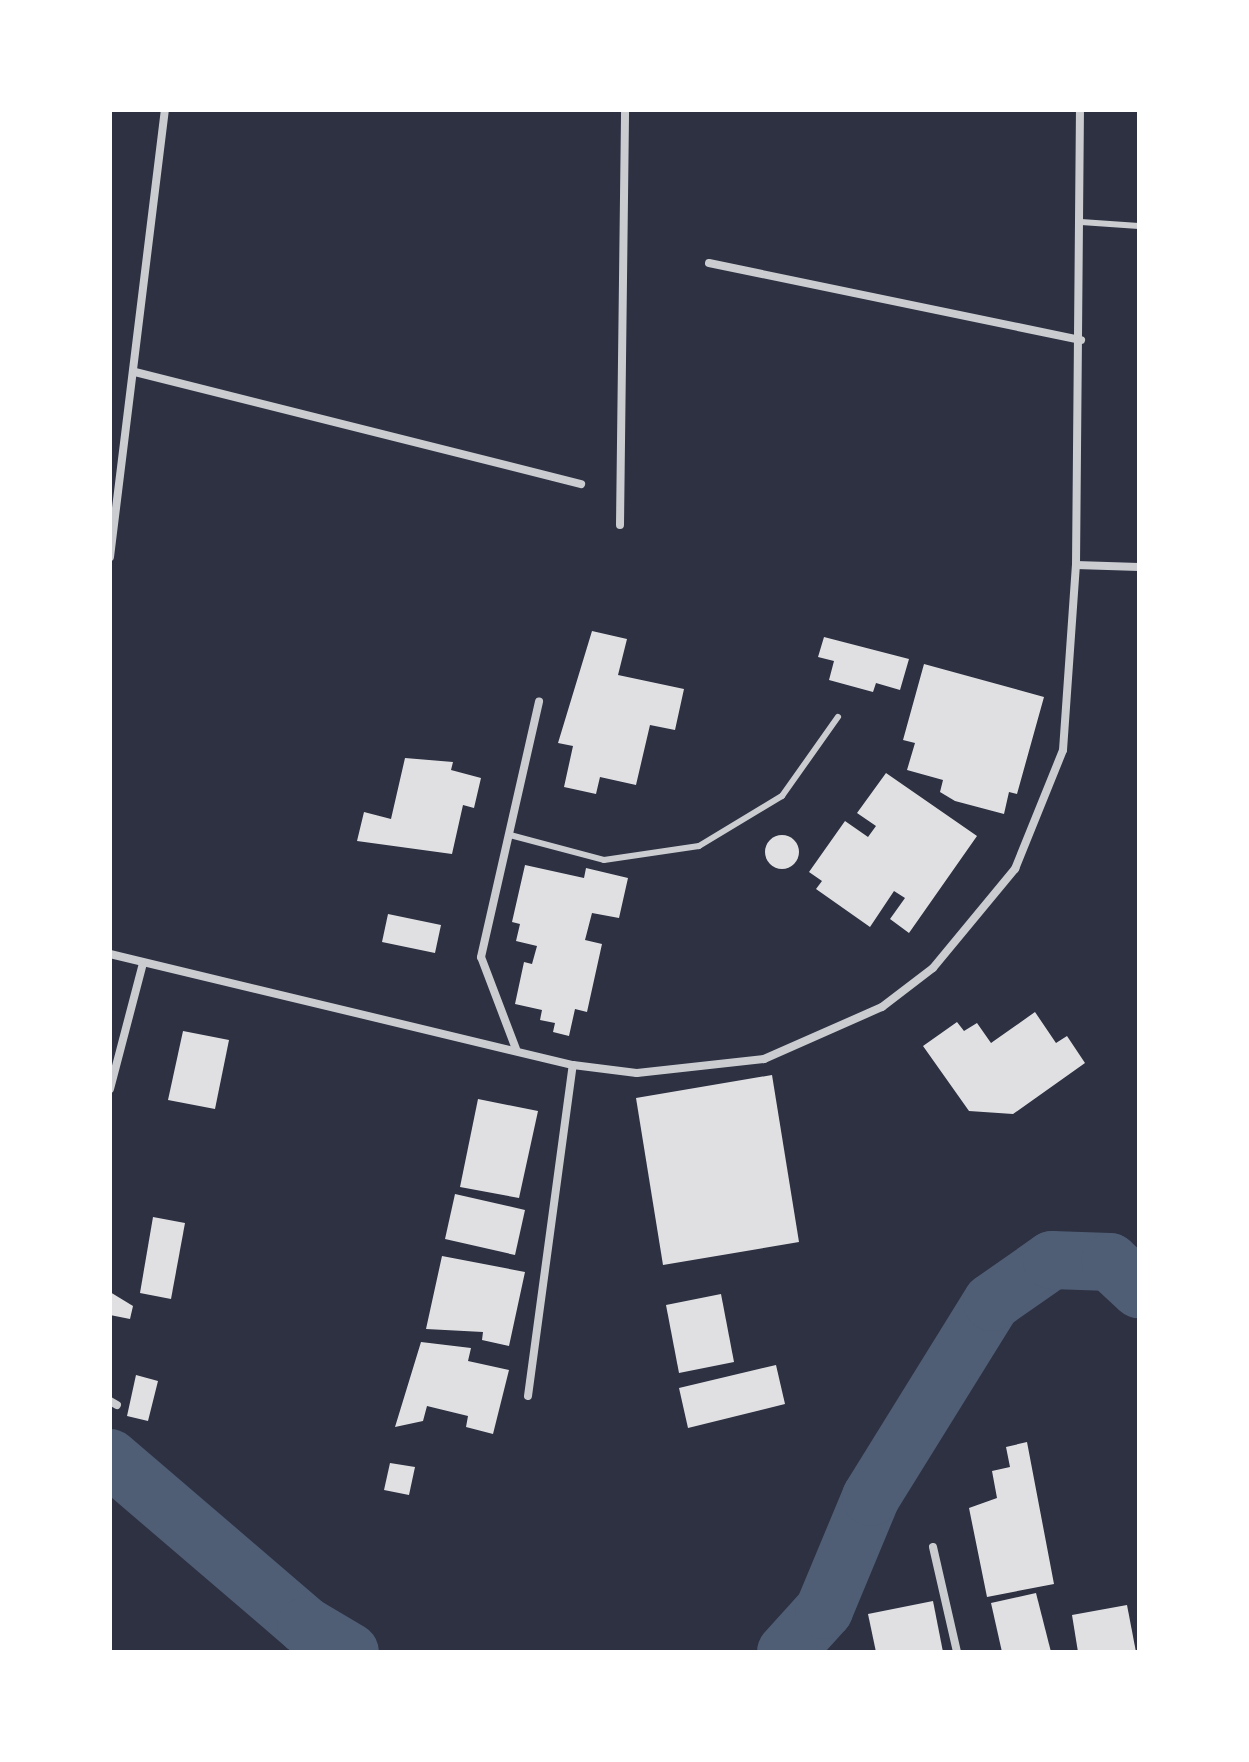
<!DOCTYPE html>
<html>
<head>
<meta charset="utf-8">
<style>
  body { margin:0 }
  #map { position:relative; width:1249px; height:1762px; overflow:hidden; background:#2d3142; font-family:Helvetica,sans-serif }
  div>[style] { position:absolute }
  .river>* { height:58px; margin:-29px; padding:0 29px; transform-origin:29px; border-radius:29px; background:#4f5d75 }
  .building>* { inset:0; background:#e0e0e3 }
  .round { border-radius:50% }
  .service>* { height:6px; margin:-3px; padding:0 3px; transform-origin:3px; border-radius:3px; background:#caccd0 }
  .minor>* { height:8px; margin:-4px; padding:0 4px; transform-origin:4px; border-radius:4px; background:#caccd0 }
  span { translate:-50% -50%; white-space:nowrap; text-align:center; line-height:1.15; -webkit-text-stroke:6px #fff; paint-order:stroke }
  .frame { position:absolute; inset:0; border:112px solid #fff; pointer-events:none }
</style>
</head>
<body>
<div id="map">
  <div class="river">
    <div style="left:110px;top:1458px;width:258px;rotate:40.6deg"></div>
    <div style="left:306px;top:1626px;width:51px;rotate:30.6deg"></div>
    <div style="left:786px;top:1652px;width:57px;rotate:-47.9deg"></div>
    <div style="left:824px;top:1610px;width:122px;rotate:-67.4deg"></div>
    <div style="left:871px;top:1497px;width:229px;rotate:-58.2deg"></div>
    <div style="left:992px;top:1302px;width:73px;rotate:-35deg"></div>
    <div style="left:1052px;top:1260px;width:58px;rotate:2deg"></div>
    <div style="left:1110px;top:1262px;width:40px;rotate:43deg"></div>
  </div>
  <div class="building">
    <div style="clip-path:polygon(592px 631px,627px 639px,618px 675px,684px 689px,675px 730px,650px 725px,636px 785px,600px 777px,596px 794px,564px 787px,573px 746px,558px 743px)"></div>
    <div style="clip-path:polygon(824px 637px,909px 659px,900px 690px,876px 683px,873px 692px,829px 680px,834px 661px,818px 657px)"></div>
    <div style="clip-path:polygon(924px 664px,1044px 697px,1017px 794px,1009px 792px,1004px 814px,955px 801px,940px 792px,943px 780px,907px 770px,915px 743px,903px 740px)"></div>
    <div style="clip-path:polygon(405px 758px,453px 762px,451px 770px,481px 778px,474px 808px,463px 805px,452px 854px,357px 841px,364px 812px,391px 819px)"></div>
    <div style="clip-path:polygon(886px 773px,977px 836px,909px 933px,890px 919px,905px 898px,894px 891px,870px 927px,816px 889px,822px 881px,809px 872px,845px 821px,868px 837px,876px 826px,857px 813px)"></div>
    <div class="round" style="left:765px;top:835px;width:34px;height:34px"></div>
    <div style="clip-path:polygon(525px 865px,584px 878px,586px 868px,628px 878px,619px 918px,592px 913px,585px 940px,602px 944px,587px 1012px,575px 1009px,569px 1036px,553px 1032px,555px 1023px,540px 1020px,542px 1010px,515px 1004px,524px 962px,532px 964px,537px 946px,516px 941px,520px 924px,512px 922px)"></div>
    <div style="clip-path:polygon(388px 914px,441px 925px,435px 953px,382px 942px)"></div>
    <div style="clip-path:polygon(1035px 1012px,1056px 1043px,1067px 1036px,1085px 1063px,1013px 1114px,969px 1111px,923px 1046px,957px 1022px,964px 1031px,977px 1023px,991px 1043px)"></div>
    <div style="clip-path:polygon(183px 1031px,229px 1040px,215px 1109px,168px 1100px)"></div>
    <div style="clip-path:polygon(772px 1075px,799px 1242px,663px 1265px,636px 1098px)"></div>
    <div style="clip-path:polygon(478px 1099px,538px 1111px,519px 1198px,460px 1187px)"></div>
    <div style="clip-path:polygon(455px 1194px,525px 1210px,515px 1255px,445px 1239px)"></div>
    <div style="clip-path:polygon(153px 1217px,185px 1223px,171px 1299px,140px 1293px)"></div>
    <div style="clip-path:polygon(442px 1256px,525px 1272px,509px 1346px,482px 1340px,483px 1332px,426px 1329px)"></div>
    <div style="clip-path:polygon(110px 1292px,133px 1306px,130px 1319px,110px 1315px)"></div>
    <div style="clip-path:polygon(721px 1294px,734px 1362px,679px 1373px,666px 1305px)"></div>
    <div style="clip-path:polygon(421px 1342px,471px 1348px,468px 1361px,509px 1370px,493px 1434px,466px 1427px,468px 1416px,427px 1406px,423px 1421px,395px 1427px)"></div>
    <div style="clip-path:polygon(776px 1365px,785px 1404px,688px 1428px,679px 1388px)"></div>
    <div style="clip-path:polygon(136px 1375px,158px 1381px,148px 1421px,127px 1416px)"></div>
    <div style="clip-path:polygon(1027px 1442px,1054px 1584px,987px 1597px,969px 1508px,997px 1498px,992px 1471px,1010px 1467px,1006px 1447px)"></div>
    <div style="clip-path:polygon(390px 1463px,415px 1467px,409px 1495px,384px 1490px)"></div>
    <div style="clip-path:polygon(1036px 1593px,1051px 1652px,1002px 1652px,991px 1603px)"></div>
    <div style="clip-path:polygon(933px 1601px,943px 1652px,876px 1652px,868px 1614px)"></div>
    <div style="clip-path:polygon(1127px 1605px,1136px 1652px,1078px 1652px,1072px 1615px)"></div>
  </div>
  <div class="service">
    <div style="left:1081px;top:222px;width:58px;rotate:3.9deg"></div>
    <div style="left:510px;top:835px;width:97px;rotate:14.9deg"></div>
    <div style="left:604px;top:860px;width:96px;rotate:-8.4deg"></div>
    <div style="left:699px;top:846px;width:97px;rotate:-31.1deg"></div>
    <div style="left:782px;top:796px;width:97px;rotate:-54.7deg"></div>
  </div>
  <div class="minor">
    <div style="left:709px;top:263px;width:380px;rotate:11.7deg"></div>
    <div style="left:135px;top:372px;width:460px;rotate:14.1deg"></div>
    <div style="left:620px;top:525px;width:415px;rotate:-89.3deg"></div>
    <div style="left:110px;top:557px;width:450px;rotate:-83deg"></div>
    <div style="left:1076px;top:565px;width:63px;rotate:1.8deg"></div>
    <div style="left:110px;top:954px;width:476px;rotate:13.5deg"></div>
    <div style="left:573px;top:1065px;width:64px;rotate:7.1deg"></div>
    <div style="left:637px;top:1073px;width:128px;rotate:-6.3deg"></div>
    <div style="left:764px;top:1059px;width:129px;rotate:-23.8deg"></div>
    <div style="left:882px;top:1007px;width:64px;rotate:-37.4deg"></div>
    <div style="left:933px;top:968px;width:129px;rotate:-50.4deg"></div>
    <div style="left:1015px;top:869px;width:128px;rotate:-68deg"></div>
    <div style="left:1063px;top:750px;width:185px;rotate:-86deg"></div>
    <div style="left:1076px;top:565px;width:455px;rotate:-89.5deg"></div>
    <div style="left:516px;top:1049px;width:98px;rotate:-110.8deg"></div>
    <div style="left:481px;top:957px;width:262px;rotate:-77.2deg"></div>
    <div style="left:110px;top:1089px;width:130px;rotate:-75.3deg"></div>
    <div style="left:528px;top:1396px;width:334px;rotate:-82.3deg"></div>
    <div style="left:110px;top:1401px;width:8px;rotate:30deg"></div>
    <div style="left:933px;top:1547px;width:108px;rotate:77.1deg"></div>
  </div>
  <div class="frame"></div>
</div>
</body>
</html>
